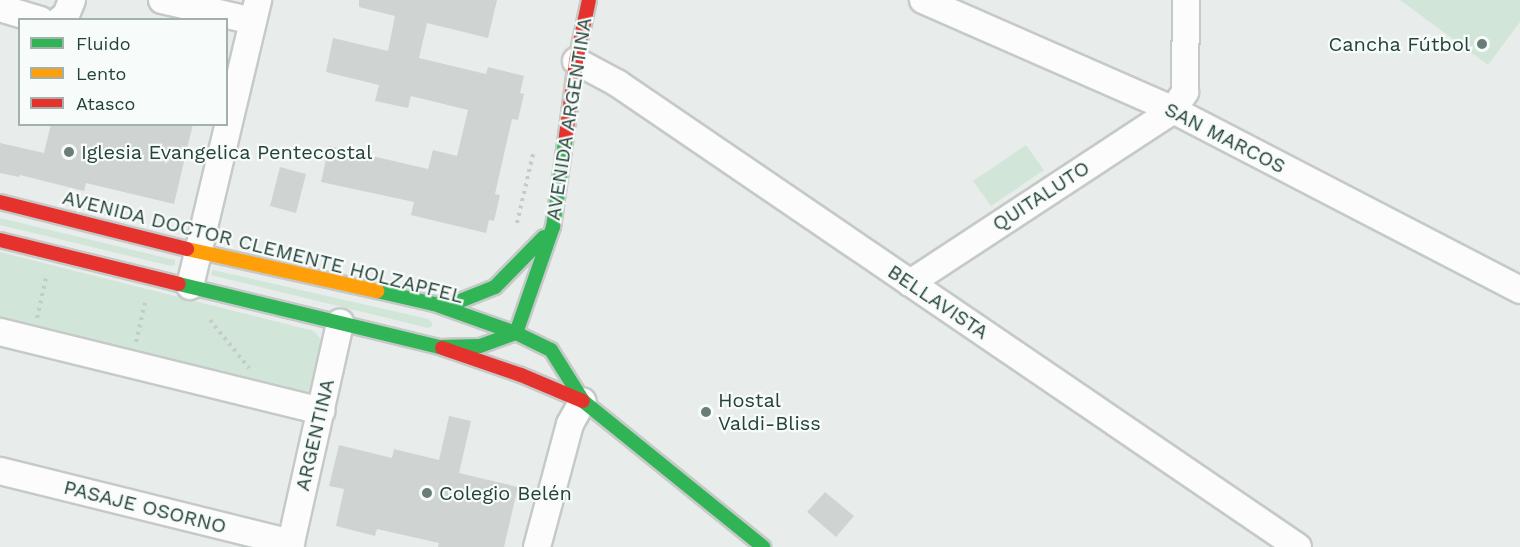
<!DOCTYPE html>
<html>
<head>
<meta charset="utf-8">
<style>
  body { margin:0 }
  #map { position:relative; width:1520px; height:547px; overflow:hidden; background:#e8edeb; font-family:"Work Sans",sans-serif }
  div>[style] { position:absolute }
  .green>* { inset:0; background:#d1e6d8 }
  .building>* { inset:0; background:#cfd4d2 }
  .path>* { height:4px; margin-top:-2px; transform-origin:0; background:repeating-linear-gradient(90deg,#c3ccca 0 3px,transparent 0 7.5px) }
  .roads { filter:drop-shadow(2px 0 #c5cac8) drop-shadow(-2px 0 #c5cac8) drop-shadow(0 2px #c5cac8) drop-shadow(0 -2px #c5cac8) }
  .street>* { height:26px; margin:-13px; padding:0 13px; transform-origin:13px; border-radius:13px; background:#fcfcfc }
  .fast>* { height:14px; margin:-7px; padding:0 7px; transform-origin:7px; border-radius:7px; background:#30b455 }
  .slow>* { height:14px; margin:-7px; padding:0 7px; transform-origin:7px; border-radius:7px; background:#ff9f0a }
  .jam>* { height:14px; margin:-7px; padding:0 7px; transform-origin:7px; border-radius:7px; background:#e5322d }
  .dots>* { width:16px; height:16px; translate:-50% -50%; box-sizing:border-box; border:3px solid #f7fbf9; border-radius:50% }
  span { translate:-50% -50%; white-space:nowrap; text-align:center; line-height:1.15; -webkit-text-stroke:4.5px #f7fbf9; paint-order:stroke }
  .poi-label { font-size:20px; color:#24423a }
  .right { translate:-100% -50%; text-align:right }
  .left { translate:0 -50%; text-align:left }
  .street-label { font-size:20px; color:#24423a }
  .legend { position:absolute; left:18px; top:18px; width:210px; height:108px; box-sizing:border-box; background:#f7fbf9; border:2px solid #a3b1ad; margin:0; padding:8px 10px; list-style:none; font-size:18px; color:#24423a }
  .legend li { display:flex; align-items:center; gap:12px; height:30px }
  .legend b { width:30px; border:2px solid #a3b1ad }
</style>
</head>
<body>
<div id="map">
  <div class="green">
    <div style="clip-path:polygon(1400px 0,1520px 0,1520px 22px,1488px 65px)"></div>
    <div style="clip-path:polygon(1026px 145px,1044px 170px,991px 206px,973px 181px)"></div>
    <div style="clip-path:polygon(0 218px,175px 260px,175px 265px,171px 266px,0 225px)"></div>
    <div style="clip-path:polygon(0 252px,314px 331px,323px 342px,308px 399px,0 326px)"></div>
    <div style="clip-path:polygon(213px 270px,428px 319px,432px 322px,432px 326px,428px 328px,211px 275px)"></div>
  </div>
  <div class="building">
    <div style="clip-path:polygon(359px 0,497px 0,488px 38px,427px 23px,419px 58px,486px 74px,488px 67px,524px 76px,520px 93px,524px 94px,518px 120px,512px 119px,495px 194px,500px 195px,494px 221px,489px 220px,486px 233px,411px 215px,414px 202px,321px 182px,329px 146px,428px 169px,433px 150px,457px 156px,468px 110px,411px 96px,408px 108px,375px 101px,379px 85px,326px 72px,333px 38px,388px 51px,395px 16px,359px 7px)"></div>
    <div style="clip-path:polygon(51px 124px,193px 124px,174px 204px,86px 183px,84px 191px,20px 175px,19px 177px,0 173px,0 143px,44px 153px)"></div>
    <div style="clip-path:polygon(280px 167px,306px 174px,296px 213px,270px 206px)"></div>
    <div style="clip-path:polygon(449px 416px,471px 421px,459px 473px,518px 487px,504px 547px,438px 547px,439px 543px,377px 529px,375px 536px,336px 526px,344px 489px,329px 486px,339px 445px,392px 458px,394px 449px,439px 460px)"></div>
    <div style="clip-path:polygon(825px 492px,854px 516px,836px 537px,807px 512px)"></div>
  </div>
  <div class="path">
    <div style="left:517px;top:223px;width:71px;rotate:-76.9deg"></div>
    <div style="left:37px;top:318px;width:41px;rotate:-77.3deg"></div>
    <div style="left:210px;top:320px;width:62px;rotate:50.9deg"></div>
    <div style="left:136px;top:342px;width:40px;rotate:-77deg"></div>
  </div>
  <div class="roads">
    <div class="street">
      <div style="left:162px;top:0;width:93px;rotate:13deg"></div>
      <div style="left:923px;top:0;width:273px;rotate:23.7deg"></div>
      <div style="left:1173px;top:110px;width:391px;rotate:27.4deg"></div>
      <div style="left:0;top:8px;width:42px;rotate:16.7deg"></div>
      <div style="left:60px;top:20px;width:8px;rotate:-40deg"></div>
      <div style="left:66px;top:15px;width:16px;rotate:-68deg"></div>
      <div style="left:576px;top:61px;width:47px;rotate:28.2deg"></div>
      <div style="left:617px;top:83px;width:824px;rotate:34.27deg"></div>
      <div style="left:910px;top:283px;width:315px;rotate:-33.3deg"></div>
      <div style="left:1173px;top:110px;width:22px;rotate:-56deg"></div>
      <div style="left:1185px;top:92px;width:92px;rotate:-89.4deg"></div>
      <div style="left:190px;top:286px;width:294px;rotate:-76.6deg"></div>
      <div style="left:0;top:332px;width:331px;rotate:13.8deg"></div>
      <div style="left:0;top:471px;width:300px;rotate:13.9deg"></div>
      <div style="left:290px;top:547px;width:230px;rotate:-77.4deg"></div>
      <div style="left:537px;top:547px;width:127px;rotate:-75deg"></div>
      <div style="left:570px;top:424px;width:26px;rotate:-61deg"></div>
    </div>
    <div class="fast">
      <div style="left:179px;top:284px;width:268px;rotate:13.6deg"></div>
      <div style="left:439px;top:347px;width:41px;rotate:-1.4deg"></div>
      <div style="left:480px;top:346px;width:38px;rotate:-20deg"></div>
      <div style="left:516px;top:333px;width:112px;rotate:-70.8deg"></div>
      <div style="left:553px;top:227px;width:92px;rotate:-81.9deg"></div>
      <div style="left:377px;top:291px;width:58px;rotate:12.8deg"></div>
      <div style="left:434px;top:304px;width:21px;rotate:-3deg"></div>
      <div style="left:455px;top:303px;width:43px;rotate:-21.8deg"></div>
      <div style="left:495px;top:287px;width:70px;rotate:-45.6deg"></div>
      <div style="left:434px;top:304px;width:87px;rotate:19.5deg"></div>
      <div style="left:516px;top:333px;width:39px;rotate:26deg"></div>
      <div style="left:551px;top:350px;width:60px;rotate:57.9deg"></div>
      <div style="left:583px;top:401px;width:232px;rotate:39deg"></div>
    </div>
    <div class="slow">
      <div style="left:187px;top:249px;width:195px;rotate:12.5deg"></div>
    </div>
    <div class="jam">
      <div style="left:566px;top:136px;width:76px;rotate:-82.4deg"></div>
      <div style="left:576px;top:61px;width:62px;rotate:-78deg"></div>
      <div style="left:0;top:202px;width:193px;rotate:14.1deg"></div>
      <div style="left:0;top:240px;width:184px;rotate:13.8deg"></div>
      <div style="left:442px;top:348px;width:83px;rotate:18.9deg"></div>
      <div style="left:521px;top:375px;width:67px;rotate:22.8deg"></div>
    </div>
  </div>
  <div class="dots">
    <div style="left:1482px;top:44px;background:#697e78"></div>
    <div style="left:69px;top:152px;background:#697e78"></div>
    <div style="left:706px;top:412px;background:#697e78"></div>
    <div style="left:427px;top:493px;background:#697e78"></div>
  </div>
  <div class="poi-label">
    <span class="right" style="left:1470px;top:44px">Cancha Fútbol</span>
    <span class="left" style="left:81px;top:152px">Iglesia Evangelica Pentecostal</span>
    <span class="left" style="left:718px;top:412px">Hostal<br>Valdi-Bliss</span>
    <span class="left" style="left:439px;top:493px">Colegio Belén</span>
  </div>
  <div class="street-label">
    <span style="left:569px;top:119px;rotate:-81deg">AVENIDA ARGENTINA</span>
    <span style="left:1225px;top:138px;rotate:27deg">SAN MARCOS</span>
    <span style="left:1041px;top:196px;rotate:-33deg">QUITALUTO</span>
    <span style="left:263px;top:247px;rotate:14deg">AVENIDA DOCTOR CLEMENTE HOLZAPFEL</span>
    <span style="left:938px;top:302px;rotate:34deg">BELLAVISTA</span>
    <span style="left:315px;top:435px;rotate:-77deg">ARGENTINA</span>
    <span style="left:145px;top:507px;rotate:14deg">PASAJE OSORNO</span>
  </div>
  <ul class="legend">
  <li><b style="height:8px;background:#30b455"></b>Fluido</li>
  <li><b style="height:8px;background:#ff9f0a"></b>Lento</li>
  <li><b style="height:8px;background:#e5322d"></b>Atasco</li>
  </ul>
</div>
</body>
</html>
